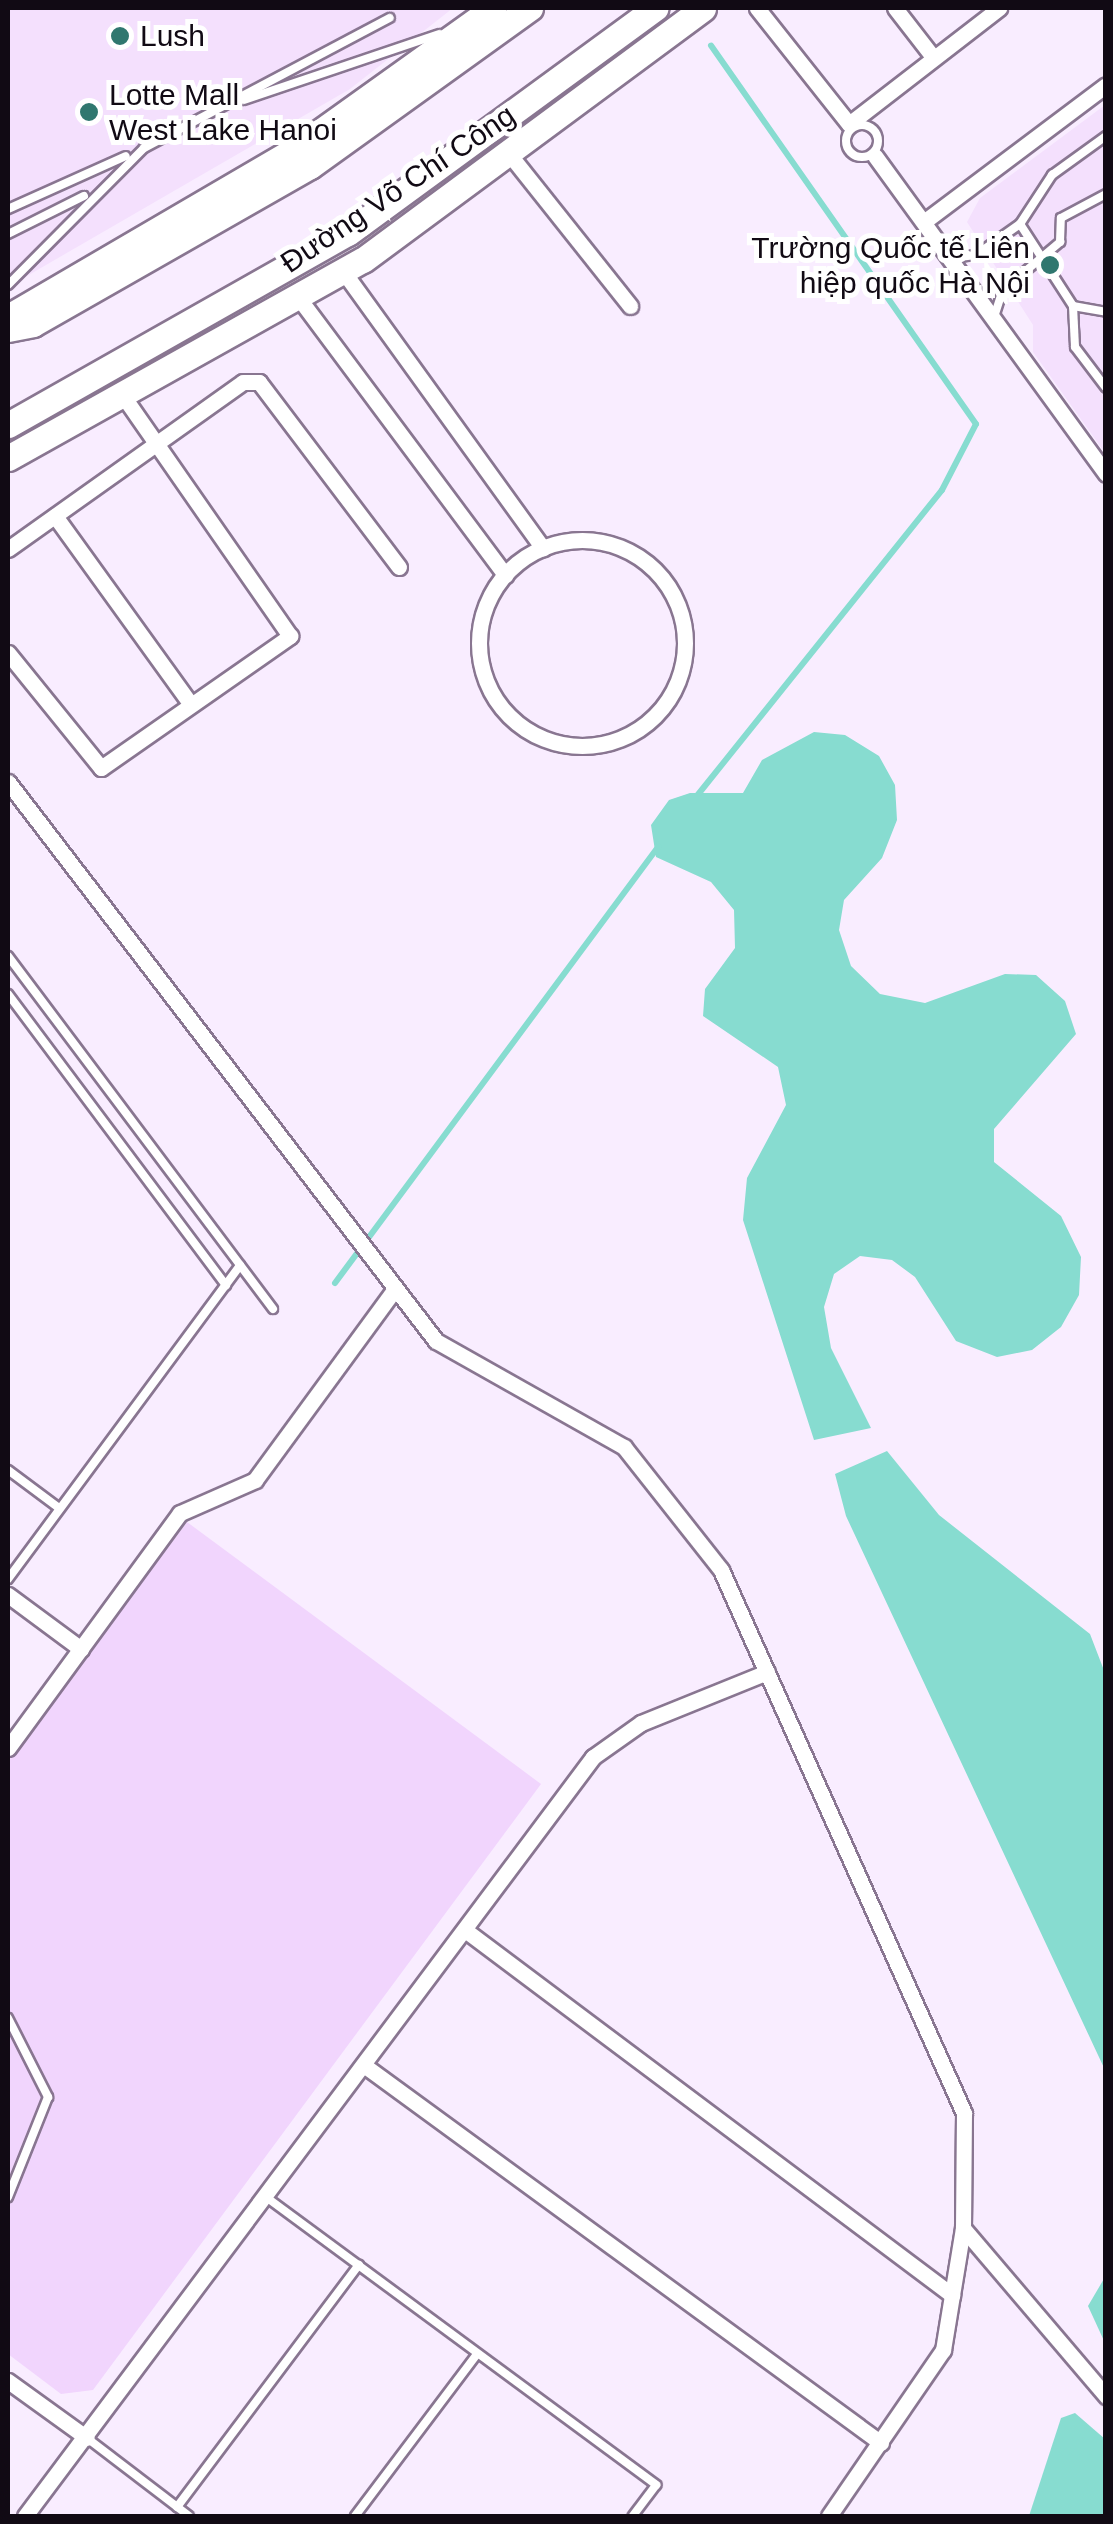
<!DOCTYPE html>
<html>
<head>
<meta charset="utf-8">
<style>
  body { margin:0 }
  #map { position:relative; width:1113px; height:2524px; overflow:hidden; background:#f9edff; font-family:Arial,sans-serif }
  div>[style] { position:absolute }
  .built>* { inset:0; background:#f4e0fd }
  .green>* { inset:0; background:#f1d5fd }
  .water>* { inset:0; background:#87dcd0 }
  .stream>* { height:6px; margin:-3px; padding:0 3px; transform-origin:3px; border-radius:3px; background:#87dcd0 }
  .roads { filter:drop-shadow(2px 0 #897691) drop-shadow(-2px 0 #897691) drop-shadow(0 2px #897691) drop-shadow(0 -2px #897691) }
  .service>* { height:8px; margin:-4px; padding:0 4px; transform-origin:4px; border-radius:4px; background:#fff }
  .service>.ring { margin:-4px; padding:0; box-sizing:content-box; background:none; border:8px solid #fff; border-radius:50% }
  .minor>* { height:15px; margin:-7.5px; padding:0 7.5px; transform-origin:7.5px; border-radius:7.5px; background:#fff }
  .minor>.ring { margin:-7.5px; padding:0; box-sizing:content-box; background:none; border:15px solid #fff; border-radius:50% }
  .primary>* { height:25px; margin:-12.5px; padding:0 12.5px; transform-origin:12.5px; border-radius:12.5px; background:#fff }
  .trunk>* { height:25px; margin:-12.5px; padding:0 12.5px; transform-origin:12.5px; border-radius:12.5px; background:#fff }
  .dots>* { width:28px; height:28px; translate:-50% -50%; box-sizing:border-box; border:5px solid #fff; border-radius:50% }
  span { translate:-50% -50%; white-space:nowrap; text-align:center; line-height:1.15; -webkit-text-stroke:10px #fff; paint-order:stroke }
  .poi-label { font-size:30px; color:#110a14 }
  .left { translate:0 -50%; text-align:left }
  .right { translate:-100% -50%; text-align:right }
  .street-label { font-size:30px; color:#110a14 }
  .frame { position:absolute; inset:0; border:10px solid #110a14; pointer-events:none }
</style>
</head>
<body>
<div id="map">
  <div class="built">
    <div style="clip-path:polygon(8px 8px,453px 8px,350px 89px,8px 287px)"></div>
    <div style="clip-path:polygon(1105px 105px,1105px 453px,1033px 352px,1033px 325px,967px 222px,980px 198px)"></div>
  </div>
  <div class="green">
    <div style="clip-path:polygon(187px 1522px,541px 1784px,93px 2390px,61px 2394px,8px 2354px,8px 1760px)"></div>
  </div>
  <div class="water">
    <div style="clip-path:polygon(814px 732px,845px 735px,879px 756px,895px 785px,897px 820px,882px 858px,844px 900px,839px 930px,851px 966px,880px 994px,925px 1003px,1005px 974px,1036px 975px,1065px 1001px,1076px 1034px,994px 1129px,994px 1162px,1061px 1216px,1081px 1257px,1079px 1295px,1061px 1327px,1032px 1350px,997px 1357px,956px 1341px,915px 1277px,892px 1260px,860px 1256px,834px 1274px,824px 1307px,831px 1348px,871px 1428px,814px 1440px,743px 1220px,747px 1178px,786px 1105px,778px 1067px,703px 1016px,705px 989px,735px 948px,734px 910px,711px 882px,656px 857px,651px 825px,669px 800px,690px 793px,743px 793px,762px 760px)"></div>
    <div style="clip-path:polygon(887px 1451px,939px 1515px,1090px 1634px,1105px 1673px,1105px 2070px,846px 1516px,835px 1474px)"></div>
    <div style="clip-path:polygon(1105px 2277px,1106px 2343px,1105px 2343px,1088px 2306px)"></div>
    <div style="clip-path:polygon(1075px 2413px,1105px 2439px,1105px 2516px,1029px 2516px,1061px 2418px)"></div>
  </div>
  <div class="stream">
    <div style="left:696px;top:797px;width:393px;rotate:-51.3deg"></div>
    <div style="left:942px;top:490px;width:74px;rotate:-62.7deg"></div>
    <div style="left:976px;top:424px;width:462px;rotate:-125deg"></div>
    <div style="left:335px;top:1283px;width:543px;rotate:-53.47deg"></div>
  </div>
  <div class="roads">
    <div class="service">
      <div style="left:244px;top:100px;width:206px;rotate:-18.7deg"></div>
      <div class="ring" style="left:846px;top:125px;width:24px;height:24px"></div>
      <div style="left:8px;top:209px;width:129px;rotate:-24.2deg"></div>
      <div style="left:1020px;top:224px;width:98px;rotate:57.1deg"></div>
      <div style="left:1073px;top:306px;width:41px;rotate:87.2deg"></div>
      <div style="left:1075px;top:347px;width:51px;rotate:52.9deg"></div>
      <div style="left:8px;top:234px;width:85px;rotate:-26.6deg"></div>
      <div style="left:951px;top:258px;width:25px;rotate:-7deg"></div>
      <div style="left:976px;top:255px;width:54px;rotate:-35.2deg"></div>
      <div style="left:1020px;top:224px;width:59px;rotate:-56.9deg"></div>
      <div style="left:1052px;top:175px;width:67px;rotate:-35.8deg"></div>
      <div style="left:8px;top:285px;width:193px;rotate:-45.2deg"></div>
      <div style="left:144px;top:148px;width:278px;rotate:-27.9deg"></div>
      <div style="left:1073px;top:306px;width:34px;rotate:10deg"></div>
      <div style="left:994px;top:317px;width:28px;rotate:-72deg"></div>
      <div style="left:1003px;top:290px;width:75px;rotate:-40.1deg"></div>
      <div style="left:1060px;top:242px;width:24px;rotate:-88deg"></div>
      <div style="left:1061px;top:218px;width:51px;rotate:-28.1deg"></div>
      <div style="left:8px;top:956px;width:386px;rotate:53.1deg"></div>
      <div style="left:8px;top:994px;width:364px;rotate:53.2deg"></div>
      <div style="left:8px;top:1470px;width:64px;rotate:36.7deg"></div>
      <div style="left:8px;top:1579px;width:390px;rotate:-53.5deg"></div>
      <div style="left:240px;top:1265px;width:55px;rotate:53.1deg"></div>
      <div style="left:8px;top:2018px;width:89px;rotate:63.1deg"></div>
      <div style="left:48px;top:2097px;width:108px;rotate:111.8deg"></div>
      <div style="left:266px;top:2197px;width:485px;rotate:36.4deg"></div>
      <div style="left:656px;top:2485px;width:39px;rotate:127deg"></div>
      <div style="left:87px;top:2438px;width:128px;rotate:37.4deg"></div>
      <div style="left:177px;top:2507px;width:303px;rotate:-53.1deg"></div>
      <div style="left:355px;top:2516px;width:203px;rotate:-53deg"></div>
    </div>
    <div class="minor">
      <div style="left:757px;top:8px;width:148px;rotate:51.6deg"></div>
      <div style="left:849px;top:124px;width:190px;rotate:-37.7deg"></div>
      <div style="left:895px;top:8px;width:62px;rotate:52.2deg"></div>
      <div style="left:510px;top:155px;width:193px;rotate:51.5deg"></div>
      <div style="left:875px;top:156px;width:393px;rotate:54deg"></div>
      <div style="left:925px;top:221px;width:226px;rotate:-36.9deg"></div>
      <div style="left:343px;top:271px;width:342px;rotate:54.2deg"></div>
      <div style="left:298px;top:297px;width:347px;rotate:53.3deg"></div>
      <div style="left:55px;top:516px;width:231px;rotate:54.2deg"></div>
      <div class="ring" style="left:479px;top:540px;width:191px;height:191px"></div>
      <div style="left:8px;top:549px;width:288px;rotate:-35.4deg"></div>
      <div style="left:243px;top:382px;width:16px"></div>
      <div style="left:259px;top:382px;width:232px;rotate:52.9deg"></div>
      <div style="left:8px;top:653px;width:148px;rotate:51deg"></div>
      <div style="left:101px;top:768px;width:231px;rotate:-34.9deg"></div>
      <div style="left:290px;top:636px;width:292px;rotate:-124.8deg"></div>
      <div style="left:8px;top:782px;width:704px;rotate:52.56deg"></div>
      <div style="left:436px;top:1341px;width:216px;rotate:29.4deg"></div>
      <div style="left:624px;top:1447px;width:157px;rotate:51.7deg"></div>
      <div style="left:721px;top:1570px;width:595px;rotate:65.89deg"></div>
      <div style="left:964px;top:2113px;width:115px;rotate:90.5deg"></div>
      <div style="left:963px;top:2228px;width:124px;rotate:99.3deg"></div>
      <div style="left:943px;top:2350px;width:201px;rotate:124.5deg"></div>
      <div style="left:8px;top:1595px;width:91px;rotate:36.5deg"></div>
      <div style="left:8px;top:1748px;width:291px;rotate:-53.8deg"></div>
      <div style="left:180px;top:1513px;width:82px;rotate:-23.7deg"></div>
      <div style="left:255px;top:1480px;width:237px;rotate:-53.8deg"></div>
      <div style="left:465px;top:1930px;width:609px;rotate:36.85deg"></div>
      <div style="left:365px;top:2066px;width:639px;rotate:36.15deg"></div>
      <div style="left:963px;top:2228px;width:221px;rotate:49.6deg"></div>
      <div style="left:8px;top:2381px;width:97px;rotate:35.8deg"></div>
      <div style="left:25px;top:2516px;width:948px;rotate:-53.19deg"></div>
      <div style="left:593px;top:1757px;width:59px;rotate:-35.3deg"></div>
      <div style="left:641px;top:1723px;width:136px;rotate:-22deg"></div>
    </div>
    <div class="primary">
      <div style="left:8px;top:317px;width:337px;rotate:-30.3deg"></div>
      <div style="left:299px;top:147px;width:239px;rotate:-35.6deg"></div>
      <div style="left:8px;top:458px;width:406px;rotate:-29.2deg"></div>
      <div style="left:363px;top:260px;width:423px;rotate:-36.5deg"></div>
    </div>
    <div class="trunk">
      <div style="left:8px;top:329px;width:25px;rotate:-11deg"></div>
      <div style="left:33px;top:324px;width:319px;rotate:-29.7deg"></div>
      <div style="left:310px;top:166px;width:271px;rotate:-35.7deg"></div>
      <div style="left:8px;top:425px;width:390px;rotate:-29.5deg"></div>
      <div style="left:348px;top:233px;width:381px;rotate:-36.2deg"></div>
    </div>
  </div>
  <div class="dots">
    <div style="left:120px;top:36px;background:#30776f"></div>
    <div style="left:89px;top:112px;background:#30776f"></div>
    <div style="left:1050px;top:265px;background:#30776f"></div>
  </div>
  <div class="poi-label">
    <span class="left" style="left:140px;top:36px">Lush</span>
    <span class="left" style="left:109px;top:112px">Lotte Mall<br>West Lake Hanoi</span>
    <span class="right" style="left:1030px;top:265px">Trường Quốc tế Liên<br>hiệp quốc Hà Nội</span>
  </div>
  <div class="street-label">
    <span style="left:398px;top:189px;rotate:-34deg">Đường Võ Chí Công</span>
  </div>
  <div class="frame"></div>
</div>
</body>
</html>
